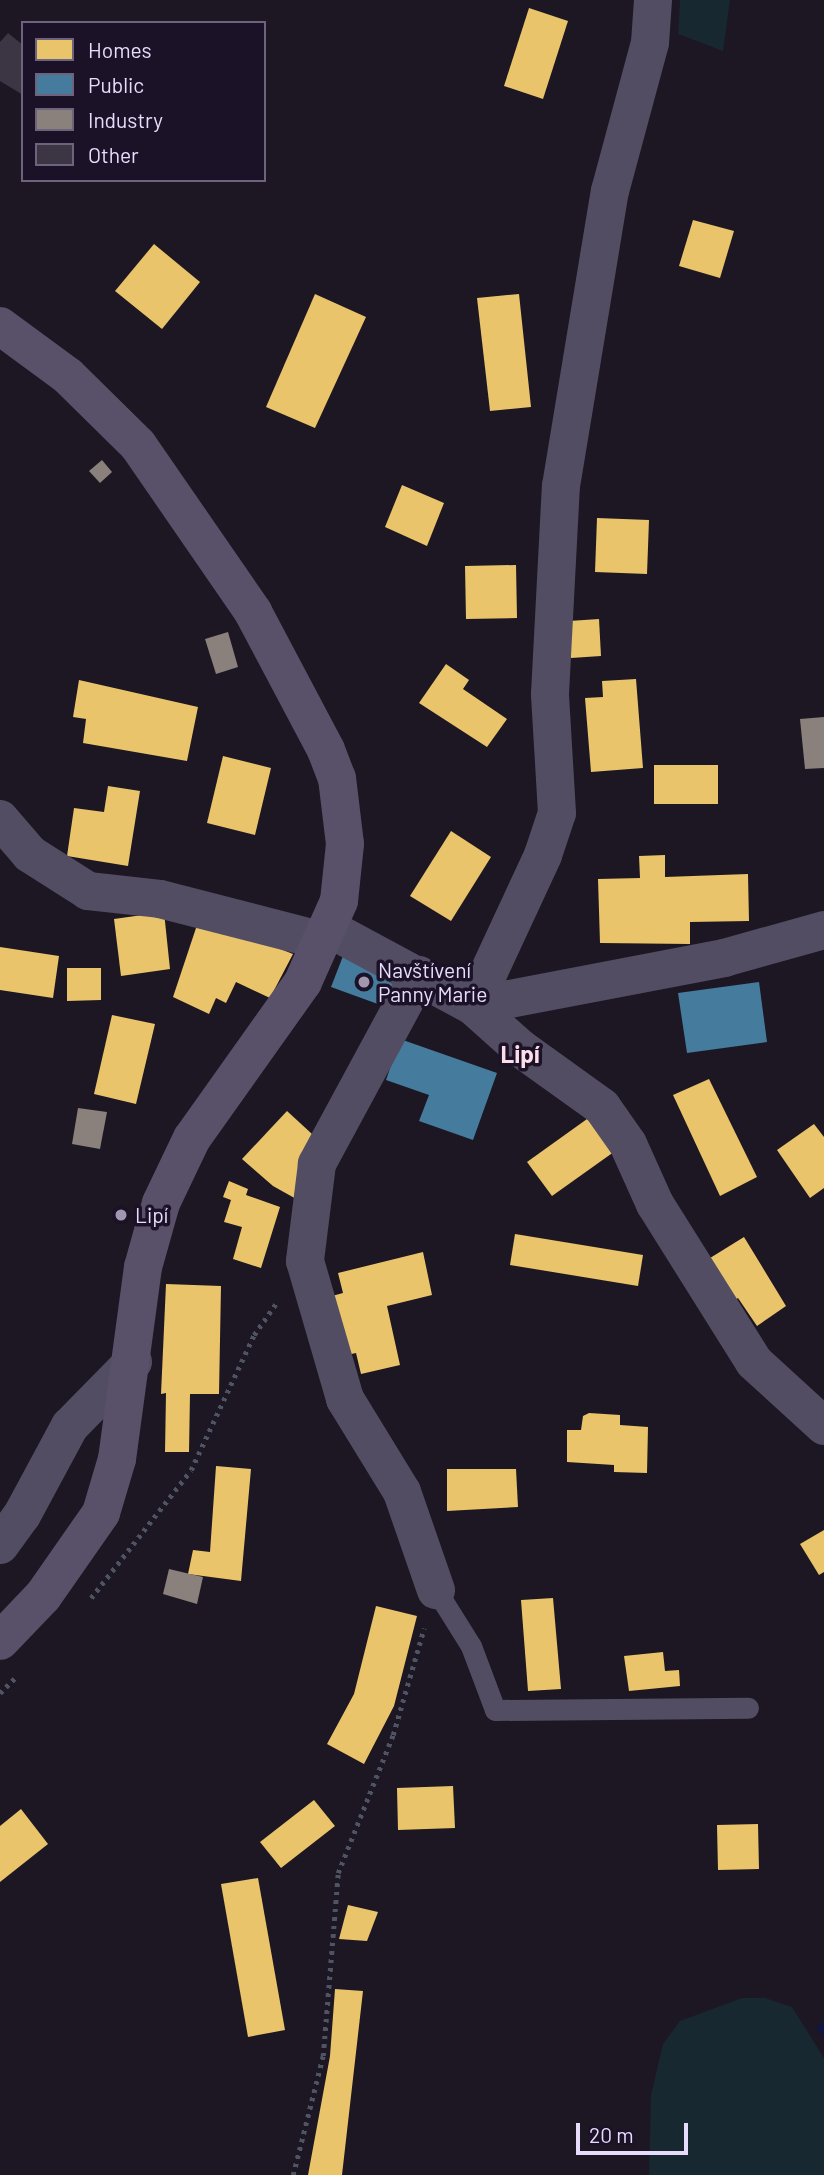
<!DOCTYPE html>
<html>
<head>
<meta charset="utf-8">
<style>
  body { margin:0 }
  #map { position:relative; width:824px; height:2175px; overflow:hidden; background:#1d1723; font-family:Barlow,sans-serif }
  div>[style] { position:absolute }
  .green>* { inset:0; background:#172830 }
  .homes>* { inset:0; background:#e9c46a }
  .public>* { inset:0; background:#457b9d }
  .industry>* { inset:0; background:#8a817c }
  .stream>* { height:10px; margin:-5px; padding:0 5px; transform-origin:5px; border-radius:5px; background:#101541 }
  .building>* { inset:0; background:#3c3644 }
  .path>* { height:4.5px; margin-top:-2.25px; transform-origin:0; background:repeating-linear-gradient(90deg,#4f5464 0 3.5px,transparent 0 8.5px) }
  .lane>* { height:21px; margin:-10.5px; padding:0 10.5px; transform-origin:10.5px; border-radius:10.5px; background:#534d63 }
  .street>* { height:38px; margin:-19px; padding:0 19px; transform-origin:19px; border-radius:19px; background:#534d63 }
  .secondary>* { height:38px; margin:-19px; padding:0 19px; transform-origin:19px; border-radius:19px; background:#585169 }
  .dots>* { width:19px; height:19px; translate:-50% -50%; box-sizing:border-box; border:4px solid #1c1228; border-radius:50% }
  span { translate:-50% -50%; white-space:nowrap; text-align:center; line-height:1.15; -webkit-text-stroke:7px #1c1228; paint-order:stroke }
  .poi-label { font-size:21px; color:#e8dcfc }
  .left { translate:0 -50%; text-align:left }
  .quarter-label { font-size:24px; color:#fcdee9; font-weight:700 }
  .legend { position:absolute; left:21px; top:21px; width:245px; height:161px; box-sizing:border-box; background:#1c1228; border:2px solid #6e637d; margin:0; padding:9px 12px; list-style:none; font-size:21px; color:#e8dcfc }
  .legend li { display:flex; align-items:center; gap:14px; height:35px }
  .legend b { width:35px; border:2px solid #6e637d }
  .scale { position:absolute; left:576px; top:2123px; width:112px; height:32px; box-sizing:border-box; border:4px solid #e8dcfc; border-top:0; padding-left:9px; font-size:21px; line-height:24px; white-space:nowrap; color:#e8dcfc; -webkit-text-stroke:5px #1c1228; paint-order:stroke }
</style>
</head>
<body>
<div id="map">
  <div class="green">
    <div style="clip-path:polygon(680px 0,730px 0,723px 51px,678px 34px)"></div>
    <div style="clip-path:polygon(742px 1998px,765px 1998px,792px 2007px,824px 2058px,824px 2175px,649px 2175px,651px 2095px,663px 2044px,680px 2021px)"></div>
  </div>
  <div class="homes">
    <div style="clip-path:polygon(529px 8px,568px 21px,543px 99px,504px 86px)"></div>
    <div style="clip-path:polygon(693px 220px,734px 231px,720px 278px,679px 266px)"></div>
    <div style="clip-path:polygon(154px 244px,200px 282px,162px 329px,115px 291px)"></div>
    <div style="clip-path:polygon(315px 294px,366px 317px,315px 428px,266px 407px)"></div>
    <div style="clip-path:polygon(519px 294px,531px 407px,490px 411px,477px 298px)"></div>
    <div style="clip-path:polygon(402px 485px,444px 503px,427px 546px,385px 527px)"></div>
    <div style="clip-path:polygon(597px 518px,649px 520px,647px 574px,595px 572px)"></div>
    <div style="clip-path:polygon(516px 565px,517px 618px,466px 619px,465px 566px)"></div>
    <div style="clip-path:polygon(599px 619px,601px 656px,571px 658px,569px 621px)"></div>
    <div style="clip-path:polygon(446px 664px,469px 680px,463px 689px,507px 719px,487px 747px,419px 703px)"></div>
    <div style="clip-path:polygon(636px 679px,643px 768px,591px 772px,585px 698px,603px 697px,602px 681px)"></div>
    <div style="clip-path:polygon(79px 680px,198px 707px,187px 761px,83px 743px,86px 719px,73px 717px)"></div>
    <div style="clip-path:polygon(223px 756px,271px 768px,255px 835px,207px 823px)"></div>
    <div style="clip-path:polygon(654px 765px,718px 765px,718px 804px,654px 804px)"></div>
    <div style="clip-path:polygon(108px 786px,140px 791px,128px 866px,67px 856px,74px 808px,104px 812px)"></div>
    <div style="clip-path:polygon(451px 831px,491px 857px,451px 921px,410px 896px)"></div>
    <div style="clip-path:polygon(665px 855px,665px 877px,748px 874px,749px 921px,690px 922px,690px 944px,600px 943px,598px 879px,640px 878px,639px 856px)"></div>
    <div style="clip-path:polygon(164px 912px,170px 969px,121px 976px,114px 919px)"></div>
    <div style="clip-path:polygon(198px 922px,224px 927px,293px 954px,270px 998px,236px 982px,226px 1003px,216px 998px,209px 1014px,173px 997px)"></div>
    <div style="clip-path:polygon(0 947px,59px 956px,53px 998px,0 990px)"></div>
    <div style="clip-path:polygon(67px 968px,101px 968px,101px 1000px,67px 1001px)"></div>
    <div style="clip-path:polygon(112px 1015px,155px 1024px,136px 1104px,94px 1094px)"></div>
    <div style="clip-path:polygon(709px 1079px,757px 1177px,720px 1196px,673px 1095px)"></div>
    <div style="clip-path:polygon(287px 1111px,312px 1134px,298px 1200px,273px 1186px,242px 1159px)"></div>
    <div style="clip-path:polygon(594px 1114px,618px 1149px,552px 1196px,527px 1162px)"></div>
    <div style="clip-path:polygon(814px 1124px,824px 1137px,824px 1188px,810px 1198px,777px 1150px)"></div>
    <div style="clip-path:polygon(229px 1181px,248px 1189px,246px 1195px,280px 1207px,261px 1268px,233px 1259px,242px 1227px,224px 1222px,231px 1200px,223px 1197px)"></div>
    <div style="clip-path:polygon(515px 1234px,643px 1255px,638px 1286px,510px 1265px)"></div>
    <div style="clip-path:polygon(744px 1237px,786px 1306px,757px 1326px,738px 1298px,728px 1305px,702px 1263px)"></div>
    <div style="clip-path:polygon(423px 1252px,432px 1295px,387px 1306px,400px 1365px,361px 1374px,356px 1353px,347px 1355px,332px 1296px,343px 1293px,338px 1273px)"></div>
    <div style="clip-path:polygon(166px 1284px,221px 1286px,219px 1394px,190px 1394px,189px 1452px,165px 1452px,166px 1393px,161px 1394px)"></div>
    <div style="clip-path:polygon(589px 1413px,620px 1415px,620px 1425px,648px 1427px,647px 1473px,614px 1472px,614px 1465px,567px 1462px,567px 1430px,581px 1430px,583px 1416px)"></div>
    <div style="clip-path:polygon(216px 1466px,251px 1469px,241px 1581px,188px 1574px,193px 1550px,210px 1552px)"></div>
    <div style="clip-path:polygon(447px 1469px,516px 1469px,518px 1507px,447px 1511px)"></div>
    <div style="clip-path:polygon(824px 1530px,824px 1572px,819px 1575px,800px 1544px)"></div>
    <div style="clip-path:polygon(553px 1598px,561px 1689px,528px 1691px,521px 1600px)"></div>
    <div style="clip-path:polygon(376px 1606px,417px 1616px,394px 1706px,364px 1764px,327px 1744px,354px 1694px)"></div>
    <div style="clip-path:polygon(663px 1652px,665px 1671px,679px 1670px,680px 1686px,629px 1691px,624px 1656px)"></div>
    <div style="clip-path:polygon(453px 1786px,455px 1828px,398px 1830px,397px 1788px)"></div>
    <div style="clip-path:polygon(314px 1800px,335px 1826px,281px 1868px,260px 1842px)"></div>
    <div style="clip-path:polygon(21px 1809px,48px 1844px,0 1882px,0 1826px)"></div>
    <div style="clip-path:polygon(758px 1824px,759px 1869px,718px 1870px,717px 1825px)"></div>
    <div style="clip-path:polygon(258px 1878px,285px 2030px,248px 2037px,221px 1884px)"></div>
    <div style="clip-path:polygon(348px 1905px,378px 1912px,367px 1941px,339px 1939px)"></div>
    <div style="clip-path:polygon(335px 1989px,363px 1991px,342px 2175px,308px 2175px,330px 2056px)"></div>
  </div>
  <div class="public">
    <div style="clip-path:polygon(343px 956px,398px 977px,386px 1007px,331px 987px)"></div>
    <div style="clip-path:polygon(759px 982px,767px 1042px,687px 1053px,678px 993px)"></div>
    <div style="clip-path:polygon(400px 1039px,497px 1073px,473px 1140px,419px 1121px,429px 1095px,386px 1080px)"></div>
  </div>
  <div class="industry">
    <div style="clip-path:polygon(102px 460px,112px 472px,100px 483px,89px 471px)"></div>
    <div style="clip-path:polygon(228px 632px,238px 667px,216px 674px,205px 639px)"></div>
    <div style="clip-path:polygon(824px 717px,824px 768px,805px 769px,800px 719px)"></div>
    <div style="clip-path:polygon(78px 1108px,107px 1112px,100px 1149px,72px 1144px)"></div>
    <div style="clip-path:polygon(169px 1569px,203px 1577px,197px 1604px,163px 1594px)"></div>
  </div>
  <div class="stream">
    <div style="left:822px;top:2028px;width:3px;rotate:45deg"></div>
  </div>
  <div class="building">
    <div style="clip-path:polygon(8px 33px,23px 45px,23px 95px,0 81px,0 42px)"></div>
  </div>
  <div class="path">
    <div style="left:91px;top:1598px;width:162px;rotate:-52deg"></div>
    <div style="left:191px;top:1470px;width:149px;rotate:-65deg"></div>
    <div style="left:254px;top:1335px;width:40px;rotate:-55.1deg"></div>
    <div style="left:0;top:1693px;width:21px;rotate:-45deg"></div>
    <div style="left:293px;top:2175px;width:123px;rotate:-75.9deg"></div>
    <div style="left:323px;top:2056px;width:184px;rotate:-85.3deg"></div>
    <div style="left:338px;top:1873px;width:149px;rotate:-68.3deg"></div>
    <div style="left:393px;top:1735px;width:111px;rotate:-73.8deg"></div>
  </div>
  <div class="lane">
    <div style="left:436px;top:1590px;width:66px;rotate:58deg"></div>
    <div style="left:471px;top:1646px;width:68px;rotate:69.4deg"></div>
    <div style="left:495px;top:1710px;width:253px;rotate:-0.5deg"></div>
  </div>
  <div class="street">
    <div style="left:0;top:819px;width:46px;rotate:49.4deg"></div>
    <div style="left:30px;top:854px;width:69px;rotate:32.5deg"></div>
    <div style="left:88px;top:891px;width:72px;rotate:6.3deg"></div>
    <div style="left:160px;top:899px;width:168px;rotate:14.4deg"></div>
    <div style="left:328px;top:928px;width:165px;rotate:28.3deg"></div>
    <div style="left:473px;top:1006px;width:166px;rotate:-65.1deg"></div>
    <div style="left:543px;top:855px;width:44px;rotate:-71.6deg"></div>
    <div style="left:557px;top:813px;width:119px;rotate:-93.4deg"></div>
    <div style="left:550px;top:694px;width:208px;rotate:-87deg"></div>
    <div style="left:561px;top:486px;width:299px;rotate:-80.6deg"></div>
    <div style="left:610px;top:191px;width:153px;rotate:-74.9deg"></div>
    <div style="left:650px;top:43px;width:43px;rotate:-86deg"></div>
    <div style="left:419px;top:975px;width:215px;rotate:118.4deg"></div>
    <div style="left:317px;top:1164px;width:98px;rotate:97.1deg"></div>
    <div style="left:305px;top:1261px;width:144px;rotate:73.8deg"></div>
    <div style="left:345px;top:1399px;width:109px;rotate:58.5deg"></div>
    <div style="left:402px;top:1492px;width:104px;rotate:70.9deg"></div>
    <div style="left:473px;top:1006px;width:63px;rotate:41.8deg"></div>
    <div style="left:520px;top:1048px;width:101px;rotate:35.7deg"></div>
    <div style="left:602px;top:1107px;width:45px;rotate:54.9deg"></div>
    <div style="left:628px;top:1144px;width:66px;rotate:65.8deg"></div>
    <div style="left:655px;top:1204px;width:186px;rotate:57.9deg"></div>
    <div style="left:754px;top:1362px;width:95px;rotate:42.4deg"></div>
    <div style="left:473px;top:1006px;width:256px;rotate:-10.8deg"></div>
    <div style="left:724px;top:958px;width:104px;rotate:-15.6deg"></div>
    <div style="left:0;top:1545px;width:37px;rotate:-54deg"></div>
    <div style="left:22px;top:1515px;width:101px;rotate:-61.7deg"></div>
    <div style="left:70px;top:1426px;width:90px;rotate:-45.5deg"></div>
  </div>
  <div class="secondary">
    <div style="left:0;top:326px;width:84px;rotate:36.3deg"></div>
    <div style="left:68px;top:376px;width:98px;rotate:44.6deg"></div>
    <div style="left:138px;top:445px;width:203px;rotate:55.4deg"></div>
    <div style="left:253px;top:612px;width:156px;rotate:62.1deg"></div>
    <div style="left:326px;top:750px;width:30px;rotate:69deg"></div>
    <div style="left:337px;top:778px;width:66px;rotate:83.1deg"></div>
    <div style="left:345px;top:844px;width:57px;rotate:96deg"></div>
    <div style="left:339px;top:901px;width:89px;rotate:114deg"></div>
    <div style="left:303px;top:982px;width:191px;rotate:125.4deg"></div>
    <div style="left:192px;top:1138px;width:72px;rotate:115.5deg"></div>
    <div style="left:161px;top:1203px;width:66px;rotate:105.7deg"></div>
    <div style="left:143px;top:1267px;width:194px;rotate:97.7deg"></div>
    <div style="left:117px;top:1459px;width:56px;rotate:106.5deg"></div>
    <div style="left:101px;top:1513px;width:101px;rotate:124.9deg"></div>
    <div style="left:43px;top:1596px;width:62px;rotate:133.7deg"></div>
  </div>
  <div class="dots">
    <div style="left:364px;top:982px;background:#a197b0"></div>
    <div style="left:121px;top:1215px;background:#a197b0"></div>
  </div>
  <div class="poi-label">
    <span class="left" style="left:378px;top:982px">Navštívení<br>Panny Marie</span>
    <span class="left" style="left:135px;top:1215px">Lipí</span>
  </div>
  <div class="quarter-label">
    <span style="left:520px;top:1054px">Lipí</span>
  </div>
  <ul class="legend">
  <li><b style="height:19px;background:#e9c46a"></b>Homes</li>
  <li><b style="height:19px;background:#457b9d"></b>Public</li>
  <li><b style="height:19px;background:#8a817c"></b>Industry</li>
  <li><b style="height:19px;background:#3c3644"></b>Other</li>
  </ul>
  <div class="scale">20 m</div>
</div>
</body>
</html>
